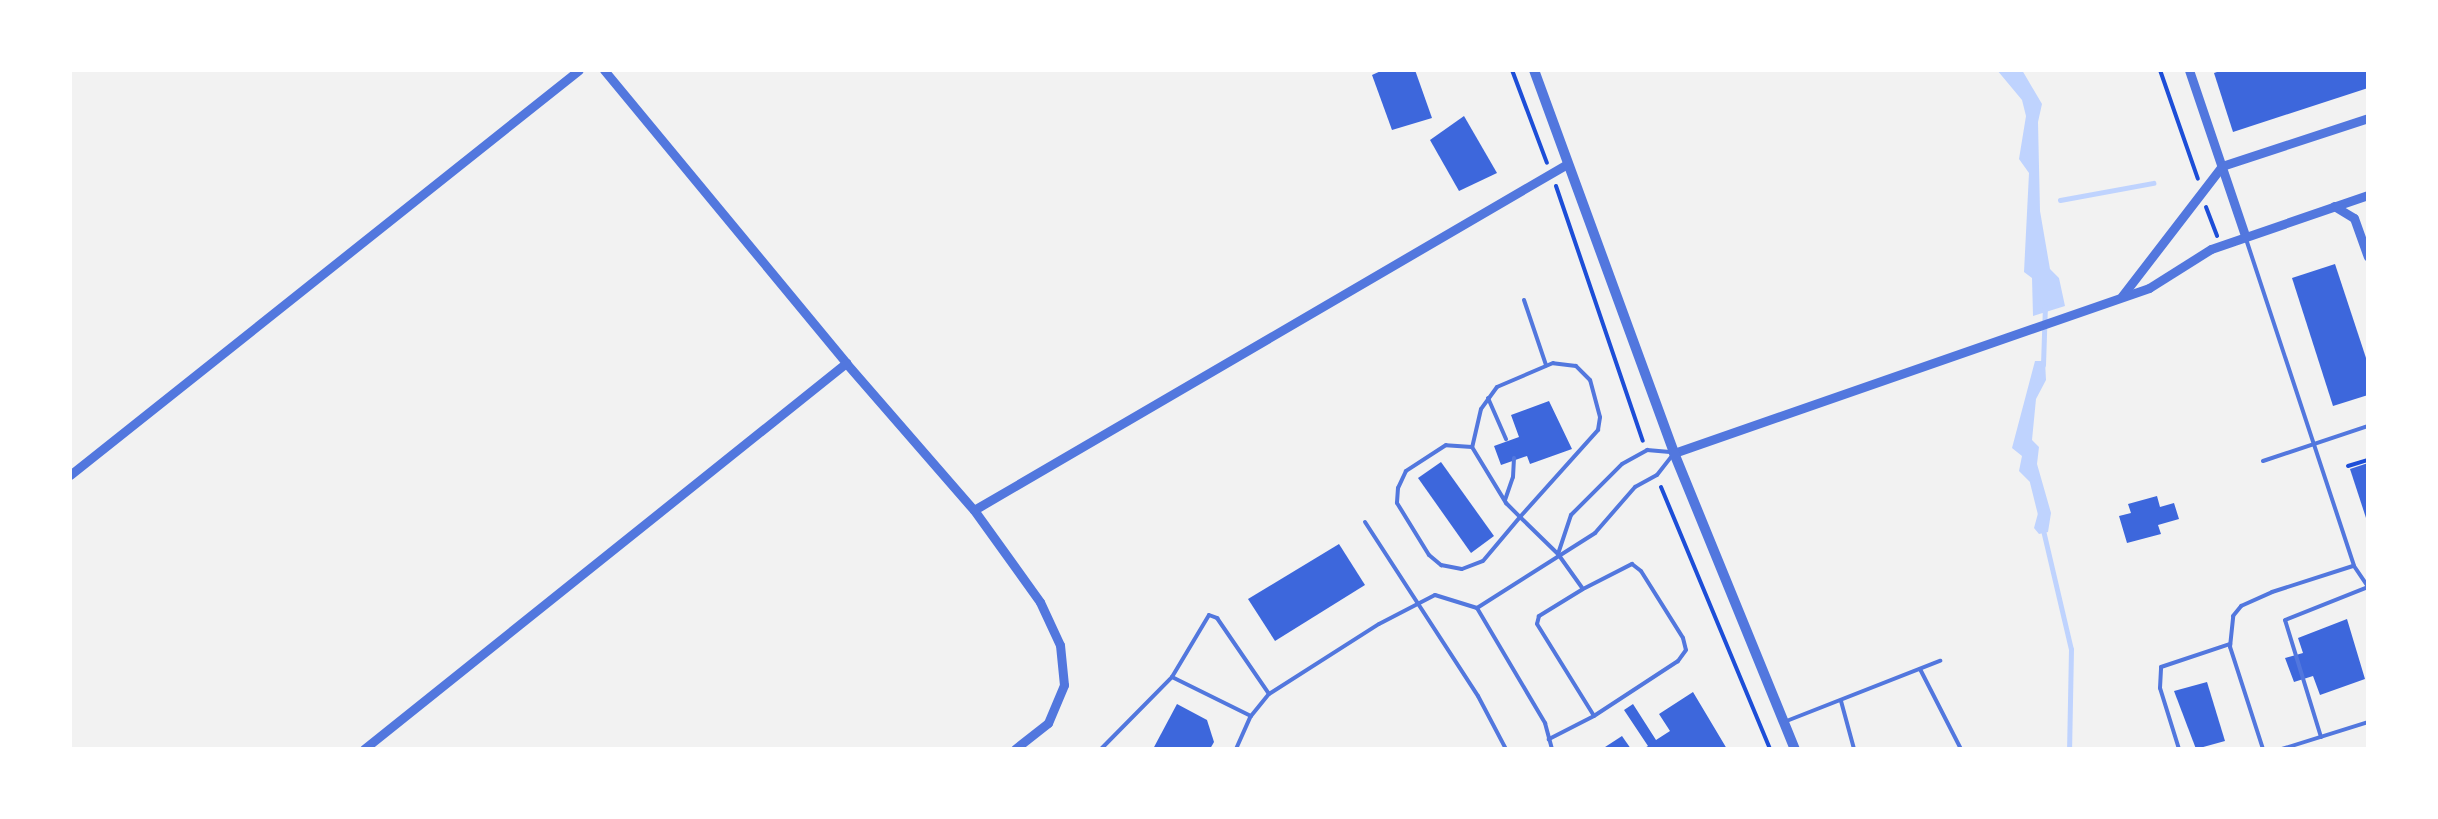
<!DOCTYPE html>
<html>
<head>
<meta charset="utf-8">
<style>
  body { margin:0 }
  #map { position:relative; width:2438px; height:819px; overflow:hidden; background:#f2f2f2; font-family:Jost,sans-serif }
  div>[style] { position:absolute }
  .water>* { inset:0; background:#bfd3fe }
  .stream>* { height:5px; margin:-2.5px; padding:0 2.5px; transform-origin:2.5px; border-radius:2.5px; background:#bfd3fe }
  .building>* { inset:0; background:#3d67dc }
  .path>* { height:4px; margin:-2px; padding:0 2px; transform-origin:2px; border-radius:2px; background:#1d4ed8 }
  .service>* { height:4px; margin:-2px; padding:0 2px; transform-origin:2px; border-radius:2px; background:#5277de }
  .minor>* { height:9px; margin:-4.5px; padding:0 4.5px; transform-origin:4.5px; border-radius:4.5px; background:#5277de }
  .tertiary>* { height:10px; margin:-5px; padding:0 5px; transform-origin:5px; border-radius:5px; background:#5277de }
  span { translate:-50% -50%; white-space:nowrap; text-align:center; line-height:1.15; -webkit-text-stroke:8px #fff; paint-order:stroke }
  .frame { position:absolute; inset:0; border:72px solid #fff; pointer-events:none }
</style>
</head>
<body>
<div id="map">
  <div class="water">
    <div style="clip-path:polygon(1997px 70px,2022px 70px,2042px 104px,2038px 122px,2040px 211px,2050px 269px,2059px 278px,2065px 306px,2033px 316px,2032px 278px,2024px 272px,2029px 173px,2019px 159px,2026px 116px,2022px 100px)"></div>
    <div style="clip-path:polygon(2035px 361px,2045px 361px,2046px 380px,2036px 399px,2032px 440px,2039px 447px,2037px 464px,2051px 513px,2048px 532px,2039px 534px,2034px 528px,2040px 506px,2035px 487px,2019px 471px,2022px 456px,2012px 448px)"></div>
  </div>
  <div class="stream">
    <div style="left:2060px;top:200px;width:95px;rotate:-10.4deg"></div>
    <div style="left:2043px;top:365px;width:59px;rotate:-88.1deg"></div>
    <div style="left:2032px;top:482px;width:34px;rotate:76deg"></div>
    <div style="left:2043px;top:530px;width:122px;rotate:76.8deg"></div>
    <div style="left:2071px;top:649px;width:100px;rotate:91.1deg"></div>
  </div>
  <div class="building">
    <div style="clip-path:polygon(1383px 70px,1415px 70px,1432px 118px,1392px 130px,1372px 75px)"></div>
    <div style="clip-path:polygon(2223px 70px,2368px 70px,2368px 88px,2233px 132px,2214px 73px)"></div>
    <div style="clip-path:polygon(1464px 116px,1497px 173px,1459px 191px,1430px 140px)"></div>
    <div style="clip-path:polygon(2335px 264px,2368px 364px,2368px 395px,2333px 406px,2292px 278px)"></div>
    <div style="clip-path:polygon(1549px 401px,1572px 449px,1530px 464px,1527px 456px,1501px 465px,1494px 446px,1519px 437px,1511px 415px)"></div>
    <div style="clip-path:polygon(1441px 462px,1494px 536px,1471px 553px,1418px 478px)"></div>
    <div style="clip-path:polygon(2368px 463px,2368px 521px,2367px 521px,2350px 469px)"></div>
    <div style="clip-path:polygon(2157px 496px,2160px 507px,2174px 503px,2179px 519px,2158px 525px,2161px 534px,2127px 543px,2119px 516px,2131px 513px,2128px 504px)"></div>
    <div style="clip-path:polygon(1339px 544px,1365px 585px,1275px 641px,1248px 599px)"></div>
    <div style="clip-path:polygon(2347px 619px,2365px 679px,2320px 695px,2313px 676px,2294px 682px,2285px 658px,2303px 653px,2298px 638px)"></div>
    <div style="clip-path:polygon(2207px 682px,2225px 741px,2196px 749px,2174px 691px)"></div>
    <div style="clip-path:polygon(1693px 692px,1727px 749px,1643px 749px,1648px 746px,1624px 710px,1633px 704px,1656px 740px,1670px 731px,1659px 714px)"></div>
    <div style="clip-path:polygon(1177px 704px,1207px 720px,1214px 742px,1210px 749px,1153px 749px)"></div>
    <div style="clip-path:polygon(1622px 736px,1631px 749px,1602px 749px)"></div>
  </div>
  <div class="path">
    <div style="left:1512px;top:70px;width:99px;rotate:69.4deg"></div>
    <div style="left:2160px;top:70px;width:115px;rotate:70.8deg"></div>
    <div style="left:1556px;top:186px;width:269px;rotate:71.2deg"></div>
    <div style="left:2206px;top:207px;width:31px;rotate:69deg"></div>
    <div style="left:2348px;top:466px;width:21px;rotate:-17deg"></div>
    <div style="left:1661px;top:487px;width:284px;rotate:67.4deg"></div>
  </div>
  <div class="service">
    <div style="left:2246px;top:239px;width:344px;rotate:71.7deg"></div>
    <div style="left:2354px;top:566px;width:25px;rotate:56deg"></div>
    <div style="left:1524px;top:300px;width:69px;rotate:71.3deg"></div>
    <div style="left:1488px;top:398px;width:45px;rotate:66.3deg"></div>
    <div style="left:1472px;top:447px;width:26px;rotate:-176deg"></div>
    <div style="left:1446px;top:445px;width:48px;rotate:147deg"></div>
    <div style="left:1406px;top:471px;width:19px;rotate:115deg"></div>
    <div style="left:1398px;top:488px;width:15px;rotate:94deg"></div>
    <div style="left:1397px;top:503px;width:61px;rotate:58.4deg"></div>
    <div style="left:1429px;top:555px;width:16px;rotate:40deg"></div>
    <div style="left:1441px;top:565px;width:21px;rotate:11deg"></div>
    <div style="left:1462px;top:569px;width:22px;rotate:-21deg"></div>
    <div style="left:1483px;top:561px;width:57px;rotate:-49.9deg"></div>
    <div style="left:1520px;top:517px;width:117px;rotate:-48.1deg"></div>
    <div style="left:1598px;top:430px;width:13px;rotate:-81deg"></div>
    <div style="left:1600px;top:417px;width:38px;rotate:-105deg"></div>
    <div style="left:1590px;top:380px;width:20px;rotate:-135deg"></div>
    <div style="left:1576px;top:366px;width:23px;rotate:-173deg"></div>
    <div style="left:1553px;top:363px;width:61px;rotate:156.8deg"></div>
    <div style="left:1497px;top:387px;width:27px;rotate:126deg"></div>
    <div style="left:1481px;top:409px;width:39px;rotate:103deg"></div>
    <div style="left:1472px;top:447px;width:66px;rotate:58.7deg"></div>
    <div style="left:1506px;top:503px;width:20px;rotate:45deg"></div>
    <div style="left:1520px;top:517px;width:53px;rotate:44.2deg"></div>
    <div style="left:1558px;top:554px;width:43px;rotate:54.5deg"></div>
    <div style="left:1583px;top:589px;width:52px;rotate:148.5deg"></div>
    <div style="left:1539px;top:616px;width:8px;rotate:104deg"></div>
    <div style="left:1537px;top:624px;width:108px;rotate:58.2deg"></div>
    <div style="left:1594px;top:716px;width:51px;rotate:152.9deg"></div>
    <div style="left:2263px;top:461px;width:111px;rotate:-18.4deg"></div>
    <div style="left:1505px;top:500px;width:24px;rotate:-71deg"></div>
    <div style="left:1513px;top:477px;width:19px;rotate:-87deg"></div>
    <div style="left:1365px;top:522px;width:207px;rotate:57deg"></div>
    <div style="left:1478px;top:696px;width:60px;rotate:62.2deg"></div>
    <div style="left:1558px;top:554px;width:41px;rotate:-71.6deg"></div>
    <div style="left:1571px;top:515px;width:72px;rotate:-45deg"></div>
    <div style="left:1622px;top:464px;width:29px;rotate:-29deg"></div>
    <div style="left:1647px;top:450px;width:23px;rotate:5deg"></div>
    <div style="left:1585px;top:588px;width:53px;rotate:-27.1deg"></div>
    <div style="left:1632px;top:564px;width:11px;rotate:38deg"></div>
    <div style="left:1641px;top:571px;width:79px;rotate:57.9deg"></div>
    <div style="left:1683px;top:638px;width:12px;rotate:76deg"></div>
    <div style="left:1686px;top:650px;width:14px;rotate:126deg"></div>
    <div style="left:1678px;top:661px;width:100px;rotate:146.8deg"></div>
    <div style="left:1477px;top:608px;width:140px;rotate:-32.4deg"></div>
    <div style="left:1595px;top:533px;width:61px;rotate:-49deg"></div>
    <div style="left:1635px;top:487px;width:25px;rotate:-29deg"></div>
    <div style="left:1657px;top:475px;width:23px;rotate:-52deg"></div>
    <div style="left:1920px;top:669px;width:90px;rotate:62.9deg"></div>
    <div style="left:1172px;top:677px;width:72px;rotate:-59.2deg"></div>
    <div style="left:1209px;top:615px;width:9px;rotate:21deg"></div>
    <div style="left:1217px;top:618px;width:92px;rotate:55.6deg"></div>
    <div style="left:1841px;top:701px;width:50px;rotate:74.8deg"></div>
    <div style="left:1784px;top:722px;width:168px;rotate:-21.4deg"></div>
    <div style="left:2321px;top:737px;width:122px;rotate:-107.1deg"></div>
    <div style="left:2285px;top:620px;width:89px;rotate:-21.7deg"></div>
    <div style="left:1101px;top:749px;width:101px;rotate:-45.4deg"></div>
    <div style="left:1172px;top:677px;width:88px;rotate:26.3deg"></div>
    <div style="left:1251px;top:716px;width:28px;rotate:-51deg"></div>
    <div style="left:1269px;top:694px;width:130px;rotate:-32.5deg"></div>
    <div style="left:1379px;top:624px;width:63px;rotate:-27.4deg"></div>
    <div style="left:1435px;top:595px;width:44px;rotate:17.2deg"></div>
    <div style="left:1477px;top:608px;width:134px;rotate:59.4deg"></div>
    <div style="left:1545px;top:723px;width:27px;rotate:75deg"></div>
    <div style="left:1236px;top:749px;width:36px;rotate:-66deg"></div>
    <div style="left:2179px;top:749px;width:64px;rotate:-107.3deg"></div>
    <div style="left:2160px;top:688px;width:21px;rotate:-87deg"></div>
    <div style="left:2161px;top:667px;width:73px;rotate:-18.4deg"></div>
    <div style="left:2263px;top:749px;width:107px;rotate:-107.9deg"></div>
    <div style="left:2230px;top:647px;width:31px;rotate:-84deg"></div>
    <div style="left:2233px;top:616px;width:13px;rotate:-51deg"></div>
    <div style="left:2241px;top:606px;width:34px;rotate:-24deg"></div>
    <div style="left:2272px;top:592px;width:85px;rotate:-17.8deg"></div>
    <div style="left:2282px;top:749px;width:90px;rotate:-17.4deg"></div>
  </div>
  <div class="minor">
    <div style="left:604px;top:70px;width:380px;rotate:50.4deg"></div>
    <div style="left:846px;top:363px;width:195px;rotate:49deg"></div>
    <div style="left:974px;top:510px;width:113px;rotate:54.3deg"></div>
    <div style="left:1040px;top:602px;width:47px;rotate:65.1deg"></div>
    <div style="left:1060px;top:645px;width:40px;rotate:84.3deg"></div>
    <div style="left:1064px;top:685px;width:41px;rotate:112.8deg"></div>
    <div style="left:1048px;top:723px;width:42px;rotate:141.8deg"></div>
    <div style="left:2189px;top:70px;width:174px;rotate:71.3deg"></div>
    <div style="left:2334px;top:206px;width:23px;rotate:31deg"></div>
    <div style="left:2354px;top:218px;width:41px;rotate:70.3deg"></div>
    <div style="left:2122px;top:296px;width:164px;rotate:-52.4deg"></div>
    <div style="left:2222px;top:166px;width:154px;rotate:-18.2deg"></div>
    <div style="left:1674px;top:453px;width:503px;rotate:-19.16deg"></div>
    <div style="left:2149px;top:288px;width:73px;rotate:-32.2deg"></div>
    <div style="left:2211px;top:249px;width:166px;rotate:-19deg"></div>
    <div style="left:70px;top:475px;width:650px;rotate:-38.51deg"></div>
    <div style="left:974px;top:510px;width:687px;rotate:-30.26deg"></div>
    <div style="left:364px;top:749px;width:618px;rotate:-38.69deg"></div>
  </div>
  <div class="tertiary">
    <div style="left:1534px;top:70px;width:408px;rotate:69.9deg"></div>
    <div style="left:1674px;top:453px;width:320px;rotate:67.8deg"></div>
  </div>
  <div class="frame"></div>
</div>
</body>
</html>
